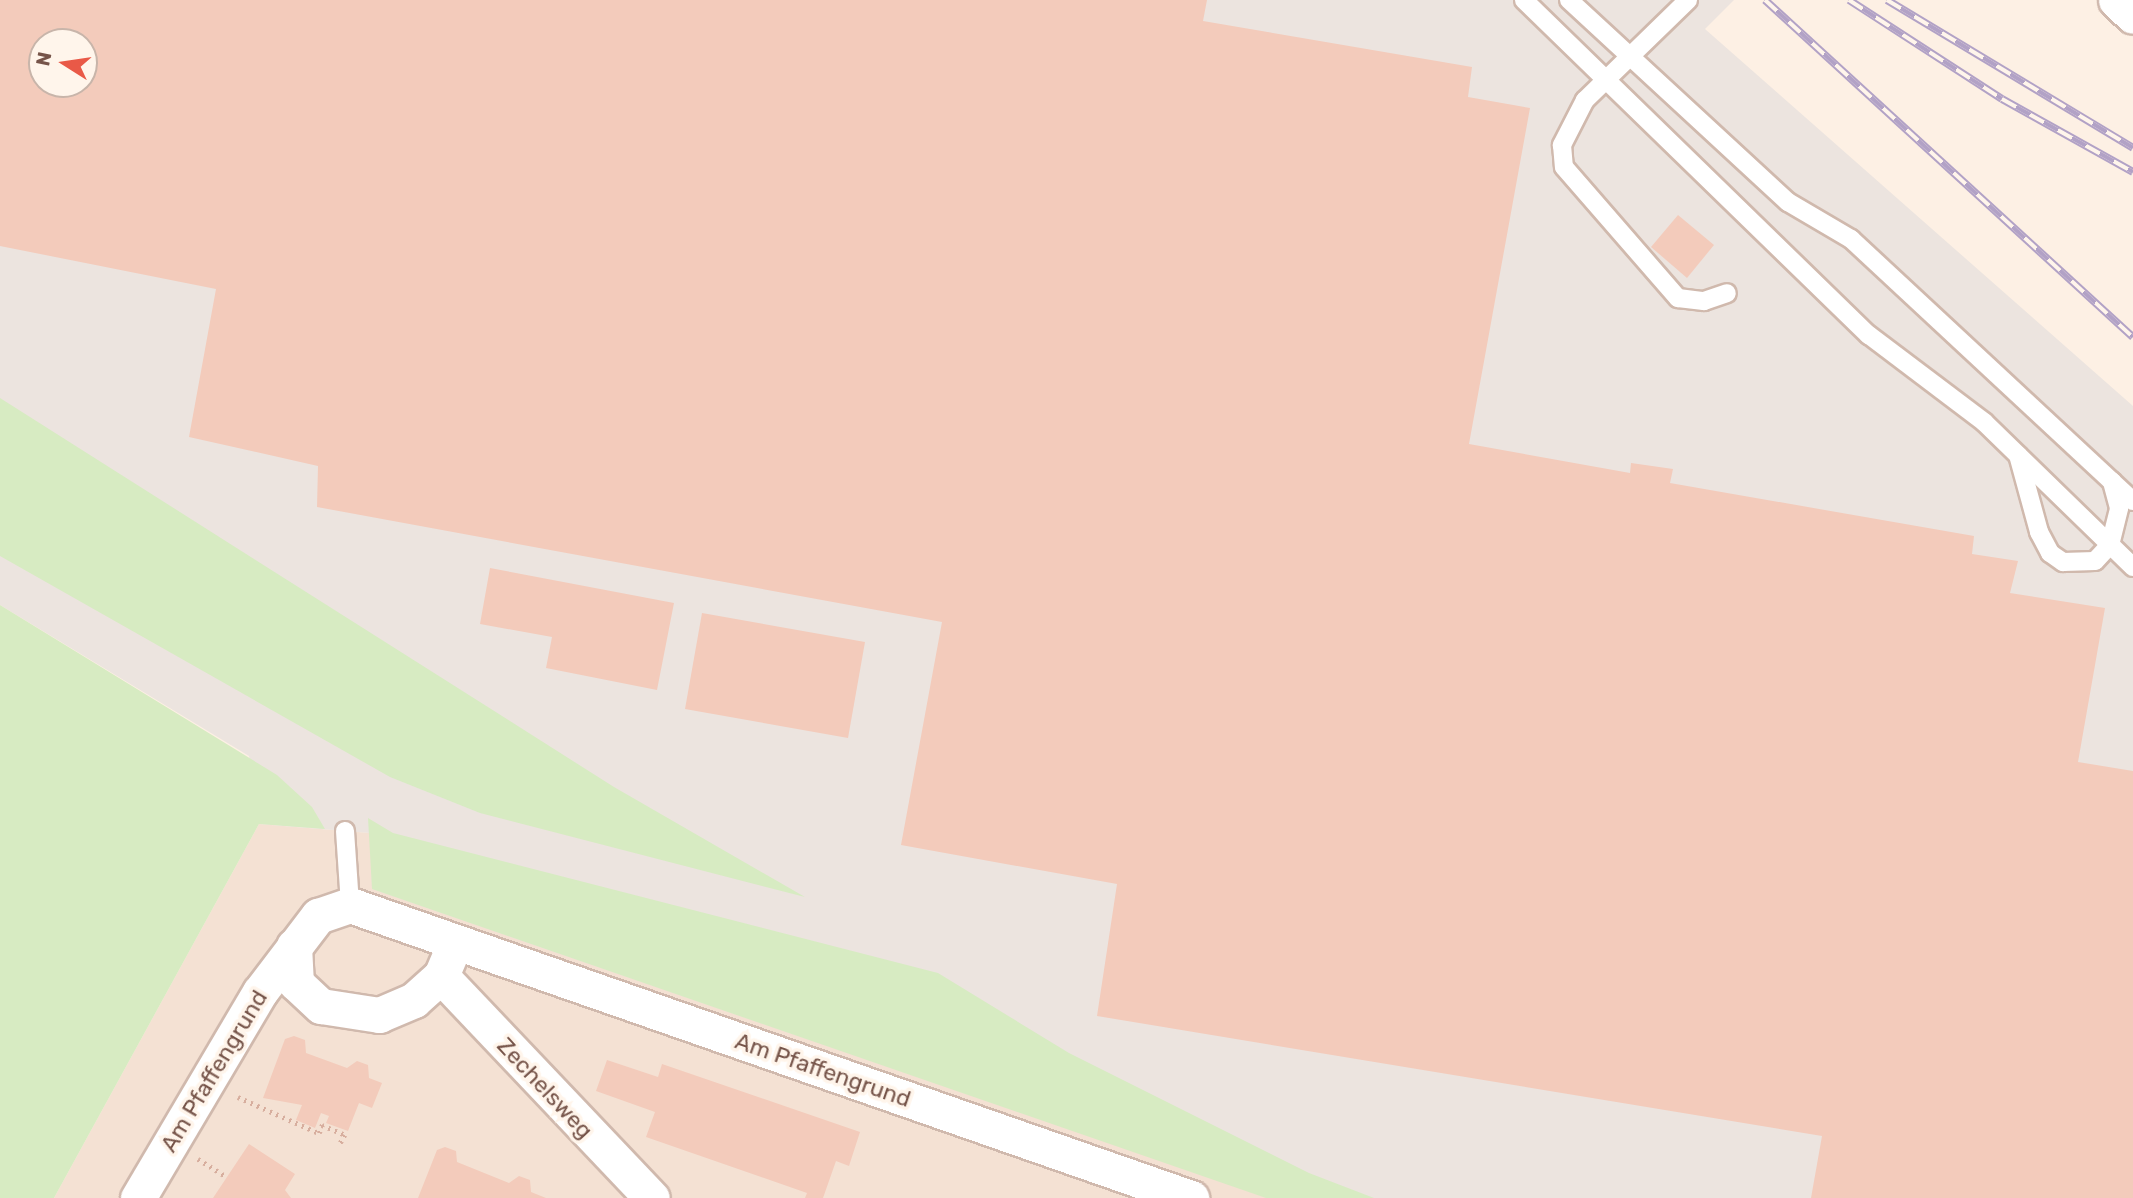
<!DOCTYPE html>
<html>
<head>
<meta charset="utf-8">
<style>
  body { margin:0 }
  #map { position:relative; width:2133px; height:1198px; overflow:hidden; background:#fdf0e4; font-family:Rubik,sans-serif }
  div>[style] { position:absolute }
  .residential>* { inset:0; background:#f4e1d3 }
  .industrial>* { inset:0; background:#ece4df }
  .green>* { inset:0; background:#d7ebc2 }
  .building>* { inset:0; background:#f3cbbb }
  .path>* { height:4.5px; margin-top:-2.25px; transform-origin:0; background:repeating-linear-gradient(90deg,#d7ae9e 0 2px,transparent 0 7px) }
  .roads { filter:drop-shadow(2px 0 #d0b9ad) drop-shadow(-2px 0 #d0b9ad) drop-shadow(0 2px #d0b9ad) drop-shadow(0 -2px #d0b9ad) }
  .lane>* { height:18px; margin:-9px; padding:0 9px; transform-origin:9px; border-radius:9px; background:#fff }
  .street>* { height:35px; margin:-17.5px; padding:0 17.5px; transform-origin:17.5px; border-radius:17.5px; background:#fff }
  .rail>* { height:8px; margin-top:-4px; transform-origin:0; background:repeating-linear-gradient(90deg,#fff5eb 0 16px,#b2a2c6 0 32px); box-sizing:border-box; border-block:2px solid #b2a2c6 }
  span { translate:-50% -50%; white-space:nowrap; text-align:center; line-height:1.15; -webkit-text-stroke:7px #fff5eb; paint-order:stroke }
  .street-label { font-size:23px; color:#765449 }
  .north { position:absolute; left:28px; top:28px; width:70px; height:70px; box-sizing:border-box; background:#fff5eb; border:2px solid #c8b5aa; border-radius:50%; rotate:282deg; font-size:19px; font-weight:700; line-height:28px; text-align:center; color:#765449 }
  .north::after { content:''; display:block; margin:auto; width:24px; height:32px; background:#e95947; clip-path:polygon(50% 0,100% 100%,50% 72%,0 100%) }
</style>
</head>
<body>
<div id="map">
  <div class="residential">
    <div style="clip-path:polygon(259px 824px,370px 833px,835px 1045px,1268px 1198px,54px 1198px)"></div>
  </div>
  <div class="industrial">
    <div style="clip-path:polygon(evenodd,0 0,1734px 0,1705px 29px,2133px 406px,2133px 1198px,1268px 1198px,372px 889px,370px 833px,259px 824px,249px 756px,0 605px,0 0,42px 42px,84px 42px,84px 84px,42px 84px,42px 42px)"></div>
  </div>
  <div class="green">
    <div style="clip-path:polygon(0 398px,614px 787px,805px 897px,480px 813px,390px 777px,0 556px)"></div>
    <div style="clip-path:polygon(0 605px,277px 775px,312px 807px,325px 829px,259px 824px,54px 1198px,0 1198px)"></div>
    <div style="clip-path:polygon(368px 818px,393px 833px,938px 973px,1069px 1053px,1309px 1173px,1374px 1198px,1266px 1198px,372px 889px)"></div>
  </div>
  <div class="building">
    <div style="clip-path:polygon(evenodd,0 0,1207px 0,1203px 21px,1472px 67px,1468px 97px,1530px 108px,1469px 444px,1630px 473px,1631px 463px,1673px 469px,1670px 483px,1974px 536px,1972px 554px,2018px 561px,2010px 593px,2105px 608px,2078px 762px,2133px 771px,2133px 1198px,1811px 1198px,1822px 1136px,1097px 1016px,1117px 884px,901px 845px,942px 622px,317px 507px,318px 466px,189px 437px,216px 289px,0 246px,0 0,42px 42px,84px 42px,84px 84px,42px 84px,42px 42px)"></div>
    <div style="clip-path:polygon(1678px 215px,1714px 245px,1687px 278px,1651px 247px)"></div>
    <div style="clip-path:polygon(490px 568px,674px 603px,657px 690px,546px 668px,552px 637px,480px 624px)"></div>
    <div style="clip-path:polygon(702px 613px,865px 642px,848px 738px,685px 709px)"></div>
    <div style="clip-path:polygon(294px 1036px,305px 1040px,306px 1053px,347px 1068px,357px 1061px,368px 1065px,369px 1078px,382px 1083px,372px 1108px,359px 1103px,348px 1131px,326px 1123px,329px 1116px,321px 1113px,315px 1128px,296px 1120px,302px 1105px,263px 1098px,285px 1039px)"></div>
    <div style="clip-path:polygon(607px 1060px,658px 1077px,662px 1064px,860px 1132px,849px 1166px,836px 1161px,823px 1198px,805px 1198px,807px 1193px,646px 1137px,655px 1112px,596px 1091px)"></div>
    <div style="clip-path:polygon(249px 1144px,295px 1174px,285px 1190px,291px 1198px,213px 1198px)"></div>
    <div style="clip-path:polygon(445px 1147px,456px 1151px,457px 1162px,509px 1183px,519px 1176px,530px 1180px,531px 1192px,546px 1198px,418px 1198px,437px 1150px)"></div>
  </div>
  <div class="path">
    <div style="left:238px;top:1097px;width:89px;rotate:24deg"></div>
    <div style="left:319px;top:1133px;width:9px;rotate:-69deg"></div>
    <div style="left:322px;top:1125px;width:25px;rotate:23deg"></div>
    <div style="left:345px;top:1135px;width:10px;rotate:119deg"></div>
    <div style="left:198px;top:1159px;width:34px;rotate:32deg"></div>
  </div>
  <div class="roads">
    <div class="lane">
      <div style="left:1524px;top:0;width:481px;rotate:44.2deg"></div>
      <div style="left:1869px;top:335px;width:144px;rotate:37.1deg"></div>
      <div style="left:1984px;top:422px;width:208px;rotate:44.2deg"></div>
      <div style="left:1569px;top:0;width:298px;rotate:42.7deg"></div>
      <div style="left:1788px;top:202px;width:73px;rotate:30.4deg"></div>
      <div style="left:1851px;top:239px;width:385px;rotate:42.9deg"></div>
      <div style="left:1688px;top:0;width:144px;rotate:135.8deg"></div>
      <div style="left:1585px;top:100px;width:51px;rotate:117.1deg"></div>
      <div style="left:1562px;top:145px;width:22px;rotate:85deg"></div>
      <div style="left:1564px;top:167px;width:174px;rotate:49deg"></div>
      <div style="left:1678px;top:298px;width:26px;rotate:7deg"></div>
      <div style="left:1704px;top:301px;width:24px;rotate:-19deg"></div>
      <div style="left:2018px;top:455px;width:80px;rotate:74.7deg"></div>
      <div style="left:2039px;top:532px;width:24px;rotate:62deg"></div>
      <div style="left:2050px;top:553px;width:16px;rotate:35deg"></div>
      <div style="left:2063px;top:562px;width:32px;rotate:-2deg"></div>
      <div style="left:2095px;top:561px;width:22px;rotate:-47deg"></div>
      <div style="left:2110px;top:545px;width:38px;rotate:-76deg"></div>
      <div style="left:2119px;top:508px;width:28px;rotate:-105deg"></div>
      <div style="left:345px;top:831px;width:74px;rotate:86.1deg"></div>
    </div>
    <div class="street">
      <div style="left:2116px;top:0;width:23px;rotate:43deg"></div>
      <div style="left:294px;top:946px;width:37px;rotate:87deg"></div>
      <div style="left:296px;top:983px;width:34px;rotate:43deg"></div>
      <div style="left:321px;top:1006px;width:59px;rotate:8.8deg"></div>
      <div style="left:379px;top:1015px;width:38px;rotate:-23deg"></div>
      <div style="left:414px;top:1000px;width:36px;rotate:-42deg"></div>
      <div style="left:441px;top:976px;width:23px;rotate:-67deg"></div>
      <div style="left:441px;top:976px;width:306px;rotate:46.5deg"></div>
      <div style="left:138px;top:1198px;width:239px;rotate:-59.4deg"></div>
      <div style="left:260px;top:992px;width:96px;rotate:-52.7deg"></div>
      <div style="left:318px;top:916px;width:34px;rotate:-19deg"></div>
      <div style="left:350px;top:905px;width:891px;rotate:19.21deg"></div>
    </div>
  </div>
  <div class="rail">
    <div style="left:1765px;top:0;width:499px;rotate:42.5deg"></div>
    <div style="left:1849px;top:0;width:182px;rotate:32.9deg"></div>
    <div style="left:2002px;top:99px;width:150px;rotate:29.1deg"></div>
    <div style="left:1887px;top:0;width:287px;rotate:31deg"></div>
  </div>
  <div class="street-label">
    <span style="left:823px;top:1070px;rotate:19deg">Am Pfaffengrund</span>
    <span style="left:214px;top:1071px;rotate:-59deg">Am Pfaffengrund</span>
    <span style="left:545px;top:1088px;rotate:47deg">Zechelsweg</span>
  </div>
  <div class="north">N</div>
</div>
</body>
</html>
